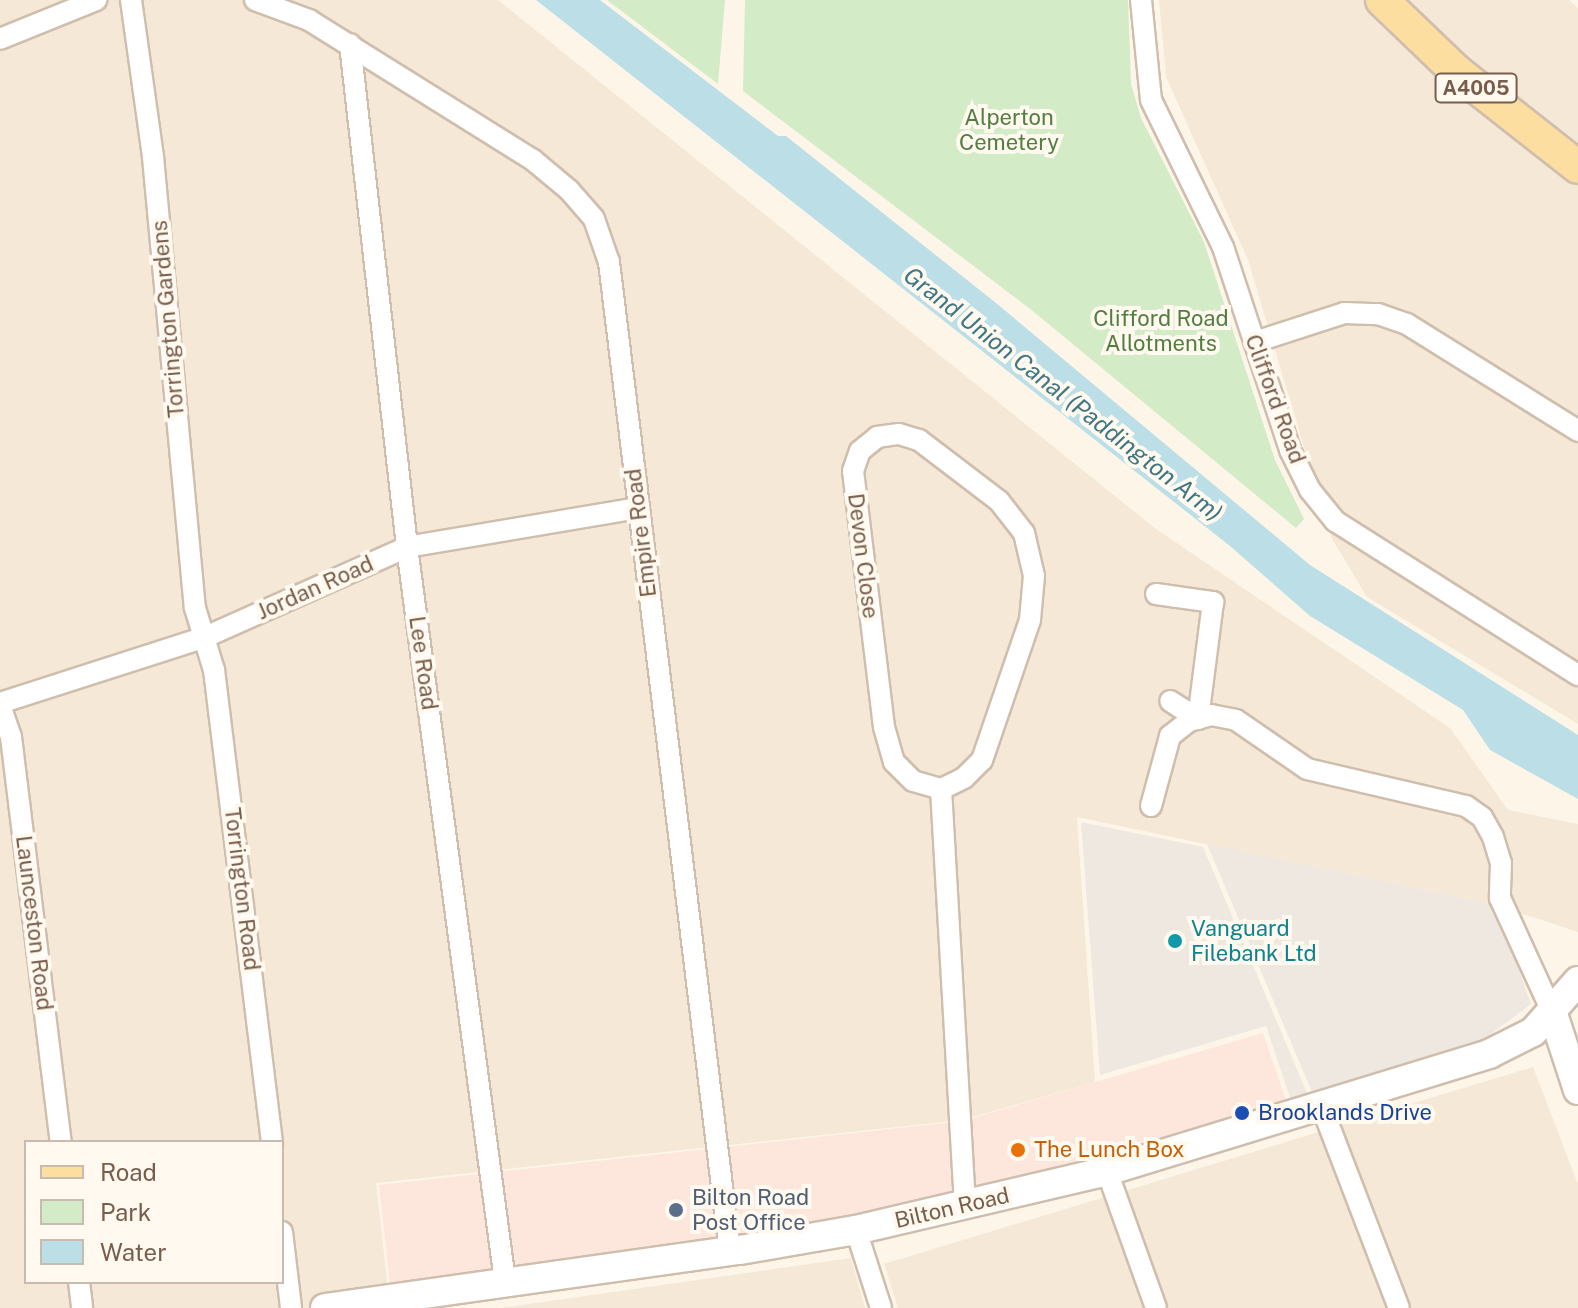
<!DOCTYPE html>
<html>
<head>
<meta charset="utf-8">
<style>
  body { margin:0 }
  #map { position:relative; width:1578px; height:1308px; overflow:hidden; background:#fdf6e8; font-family:"Public Sans",sans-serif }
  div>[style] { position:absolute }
  .residential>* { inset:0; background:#f5e8d6 }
  .commercial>* { inset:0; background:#fde7dc }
  .industrial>* { inset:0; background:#eee8e1 }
  .green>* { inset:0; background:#d3ebc6 }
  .water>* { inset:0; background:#bcdfe7 }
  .roads { filter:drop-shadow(2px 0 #cfbead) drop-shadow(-2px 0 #cfbead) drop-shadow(0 2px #cfbead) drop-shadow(0 -2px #cfbead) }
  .street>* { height:20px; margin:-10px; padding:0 10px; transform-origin:10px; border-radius:10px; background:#fff }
  .secondary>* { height:28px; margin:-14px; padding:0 14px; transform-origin:14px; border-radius:14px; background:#fff }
  .primary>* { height:32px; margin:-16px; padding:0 16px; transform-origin:16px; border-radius:16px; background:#fcdea0 }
  .dots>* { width:22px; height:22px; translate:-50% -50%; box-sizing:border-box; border:4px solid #fff9ef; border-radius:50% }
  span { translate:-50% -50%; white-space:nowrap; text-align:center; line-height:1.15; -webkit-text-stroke:8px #fff9ef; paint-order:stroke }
  .shield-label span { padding:2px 6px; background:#fff9ef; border:2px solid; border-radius:6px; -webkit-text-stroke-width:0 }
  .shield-label { font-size:20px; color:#785d4b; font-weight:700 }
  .park-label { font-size:22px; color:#527e42 }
  .street-label { font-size:22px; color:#785d4b }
  .culture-label { font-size:22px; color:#0d838f }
  .left { translate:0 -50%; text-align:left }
  .transit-label { font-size:22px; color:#164399 }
  .food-label { font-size:22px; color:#c56008 }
  .service-label { font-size:22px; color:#4e5e75 }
  .water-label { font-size:24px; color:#417784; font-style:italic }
  .legend { position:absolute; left:24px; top:1140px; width:260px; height:144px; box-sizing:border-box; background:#fff9ef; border:2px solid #c9bbad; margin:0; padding:10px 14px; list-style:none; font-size:24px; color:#785d4b }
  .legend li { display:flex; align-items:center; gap:16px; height:40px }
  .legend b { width:40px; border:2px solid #c9bbad }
</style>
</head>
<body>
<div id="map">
  <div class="residential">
    <div style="clip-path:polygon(evenodd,0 0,498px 0,1156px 529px,1450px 728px,1508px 810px,1578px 824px,1578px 932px,1496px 905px,1077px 817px,1095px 1082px,962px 1120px,376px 1183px,389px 1298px,313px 1308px,0 1308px,0 0,26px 1142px,282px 1142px,282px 1282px,26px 1282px,26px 1142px)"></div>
    <div style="clip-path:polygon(1159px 0,1569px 0,1578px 8px,1578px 724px,1367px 597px,1331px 537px,1248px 260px,1166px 77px)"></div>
    <div style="clip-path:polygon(1533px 1067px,1578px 1184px,1578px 1308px,898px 1308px,884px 1264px)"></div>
    <div style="clip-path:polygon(851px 1258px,865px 1308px,501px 1308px)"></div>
  </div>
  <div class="commercial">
    <div style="clip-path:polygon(1263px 1033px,1286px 1100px,1100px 1159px,883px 1212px,391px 1295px,379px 1185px,962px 1121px)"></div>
  </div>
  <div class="industrial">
    <div style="clip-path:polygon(1081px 822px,1203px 847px,1307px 1093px,1290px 1098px,1266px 1026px,1100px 1075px)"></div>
    <div style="clip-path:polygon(1207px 844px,1496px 905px,1531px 1004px,1486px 1038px,1312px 1092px)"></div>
  </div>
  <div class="green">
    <div style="clip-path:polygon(607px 0,725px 0,718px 84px)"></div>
    <div style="clip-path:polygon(745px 0,1128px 0,1131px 84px,1141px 118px,1204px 242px,1275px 460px,1304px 519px,1296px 528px,1029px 308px,743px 91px)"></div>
  </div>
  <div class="water">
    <div style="clip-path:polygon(536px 0,600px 0,778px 136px,786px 136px,996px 303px,1310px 565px,1578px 735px,1578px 799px,1490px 750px,1463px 710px,1310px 616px,1230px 546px)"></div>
  </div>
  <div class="roads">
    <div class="street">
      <div style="left:131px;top:0;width:159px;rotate:82deg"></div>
      <div style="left:153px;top:157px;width:453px;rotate:84.7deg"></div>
      <div style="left:195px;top:608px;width:65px;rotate:73deg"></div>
      <div style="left:214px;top:670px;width:476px;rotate:83deg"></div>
      <div style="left:255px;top:0;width:58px;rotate:20.3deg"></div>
      <div style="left:309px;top:20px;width:264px;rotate:32deg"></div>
      <div style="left:533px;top:160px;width:47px;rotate:39.8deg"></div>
      <div style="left:569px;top:190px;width:38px;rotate:49deg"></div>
      <div style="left:594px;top:219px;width:46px;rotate:70.8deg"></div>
      <div style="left:609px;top:262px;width:997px;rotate:83.03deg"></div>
      <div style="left:1141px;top:0;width:100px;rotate:84.3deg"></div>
      <div style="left:1151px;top:100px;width:164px;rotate:63.9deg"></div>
      <div style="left:1223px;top:247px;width:214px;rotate:71.7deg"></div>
      <div style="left:1290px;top:450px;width:45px;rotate:63.4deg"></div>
      <div style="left:1310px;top:490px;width:40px;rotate:51deg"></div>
      <div style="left:1335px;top:521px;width:288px;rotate:32.4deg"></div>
      <div style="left:0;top:39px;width:104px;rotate:-22.1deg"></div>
      <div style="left:350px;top:44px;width:506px;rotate:83.53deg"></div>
      <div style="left:407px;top:547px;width:741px;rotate:82.4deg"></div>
      <div style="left:1255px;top:342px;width:94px;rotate:-18deg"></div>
      <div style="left:1344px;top:313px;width:34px;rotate:2deg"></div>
      <div style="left:1378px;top:314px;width:31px;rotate:19deg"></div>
      <div style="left:1407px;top:324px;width:202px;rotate:32deg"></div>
      <div style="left:899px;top:434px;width:21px;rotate:17deg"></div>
      <div style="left:919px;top:440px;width:101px;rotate:37.3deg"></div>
      <div style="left:999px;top:501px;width:41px;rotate:52deg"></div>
      <div style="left:1024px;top:533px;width:44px;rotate:76.9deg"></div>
      <div style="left:1034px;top:576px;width:44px;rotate:95.2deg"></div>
      <div style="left:1030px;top:620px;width:148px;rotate:108.9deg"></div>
      <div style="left:982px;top:760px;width:25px;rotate:135deg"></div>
      <div style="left:964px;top:778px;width:25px;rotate:154deg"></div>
      <div style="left:941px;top:789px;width:29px;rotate:-164deg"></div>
      <div style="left:913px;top:781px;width:27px;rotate:-135deg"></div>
      <div style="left:894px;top:762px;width:36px;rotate:-106deg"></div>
      <div style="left:884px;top:727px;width:258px;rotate:-96.9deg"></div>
      <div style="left:853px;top:471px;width:21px;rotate:-71deg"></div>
      <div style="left:860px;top:451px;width:22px;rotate:-39deg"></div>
      <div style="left:877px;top:437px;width:22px;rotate:-8deg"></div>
      <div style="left:1156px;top:594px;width:58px;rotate:8deg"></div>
      <div style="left:1213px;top:602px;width:118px;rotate:97.3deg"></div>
      <div style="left:1198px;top:719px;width:33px;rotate:-147deg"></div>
      <div style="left:0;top:703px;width:213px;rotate:-17.8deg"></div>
      <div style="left:203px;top:638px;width:223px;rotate:-24deg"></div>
      <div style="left:407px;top:547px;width:234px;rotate:-9.6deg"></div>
      <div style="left:0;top:705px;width:34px;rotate:71deg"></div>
      <div style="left:11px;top:737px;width:408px;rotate:83deg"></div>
      <div style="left:941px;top:789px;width:418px;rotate:86.7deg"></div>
      <div style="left:1151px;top:806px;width:73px;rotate:-74.8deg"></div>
      <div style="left:1170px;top:736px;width:24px;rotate:-38deg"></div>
      <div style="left:1189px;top:721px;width:23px;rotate:-15deg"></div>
      <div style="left:1211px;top:715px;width:25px;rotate:11deg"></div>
      <div style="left:1236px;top:720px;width:86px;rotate:34.6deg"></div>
      <div style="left:1307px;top:769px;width:163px;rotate:13.1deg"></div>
      <div style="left:1466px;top:806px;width:19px;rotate:35deg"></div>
      <div style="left:1482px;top:817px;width:23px;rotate:61deg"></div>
      <div style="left:1493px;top:837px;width:27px;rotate:73deg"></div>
      <div style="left:1501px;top:863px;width:35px;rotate:92deg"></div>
      <div style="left:1500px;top:898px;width:128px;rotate:65.4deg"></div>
      <div style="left:1321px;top:1105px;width:217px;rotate:69deg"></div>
      <div style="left:1107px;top:1171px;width:145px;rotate:70.3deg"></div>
      <div style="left:856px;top:1230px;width:82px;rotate:72.2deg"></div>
      <div style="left:282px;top:1232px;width:77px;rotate:83.2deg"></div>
      <div style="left:79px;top:1282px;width:26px;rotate:83deg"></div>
    </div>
    <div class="secondary">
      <div style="left:1553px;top:1014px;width:80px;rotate:71.8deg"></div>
      <div style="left:325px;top:1308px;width:419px;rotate:-8deg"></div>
      <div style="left:740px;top:1250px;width:118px;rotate:-9.8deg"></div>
      <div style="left:856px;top:1230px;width:258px;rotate:-13.2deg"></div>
      <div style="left:1107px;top:1171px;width:400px;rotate:-17deg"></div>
      <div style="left:1489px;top:1054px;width:49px;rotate:-26.6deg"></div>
      <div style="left:1533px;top:1032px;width:68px;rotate:-48.6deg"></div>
    </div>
    <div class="primary">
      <div style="left:1382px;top:0;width:103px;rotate:43.8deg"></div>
      <div style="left:1456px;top:71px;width:155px;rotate:38.2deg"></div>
    </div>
  </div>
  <div class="dots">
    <div style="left:1175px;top:941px;background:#0f9aa8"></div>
    <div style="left:1242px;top:1113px;background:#1a4fb4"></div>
    <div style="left:1018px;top:1150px;background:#e8710a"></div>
    <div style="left:676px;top:1210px;background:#5c6f8a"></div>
  </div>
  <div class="shield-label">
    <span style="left:1476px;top:88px">A4005</span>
  </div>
  <div class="park-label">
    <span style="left:1009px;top:130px">Alperton<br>Cemetery</span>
    <span style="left:1161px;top:331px">Clifford Road<br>Allotments</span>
  </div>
  <div class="street-label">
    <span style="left:168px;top:319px;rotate:-95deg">Torrington Gardens</span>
    <span style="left:1275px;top:399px;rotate:70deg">Clifford Road</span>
    <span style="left:641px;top:533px;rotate:-97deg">Empire Road</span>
    <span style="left:863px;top:556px;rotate:83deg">Devon Close</span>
    <span style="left:315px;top:588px;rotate:-24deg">Jordan Road</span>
    <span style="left:423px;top:663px;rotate:82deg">Lee Road</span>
    <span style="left:242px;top:889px;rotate:83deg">Torrington Road</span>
    <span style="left:34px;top:923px;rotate:83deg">Launceston Road</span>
    <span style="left:952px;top:1208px;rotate:-13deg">Bilton Road</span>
  </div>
  <div class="culture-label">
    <span class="left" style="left:1191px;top:941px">Vanguard<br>Filebank Ltd</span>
  </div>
  <div class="transit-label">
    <span class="left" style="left:1258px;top:1113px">Brooklands Drive</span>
  </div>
  <div class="food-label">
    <span class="left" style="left:1034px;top:1150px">The Lunch Box</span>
  </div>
  <div class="service-label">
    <span class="left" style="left:692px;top:1210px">Bilton Road<br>Post Office</span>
  </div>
  <div class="water-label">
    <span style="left:1063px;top:394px;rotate:38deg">Grand Union Canal (Paddington Arm)</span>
  </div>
  <ul class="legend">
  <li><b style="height:10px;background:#fcdea0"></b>Road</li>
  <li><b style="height:22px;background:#d3ebc6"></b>Park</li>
  <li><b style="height:22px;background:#bcdfe7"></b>Water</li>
  </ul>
</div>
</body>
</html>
